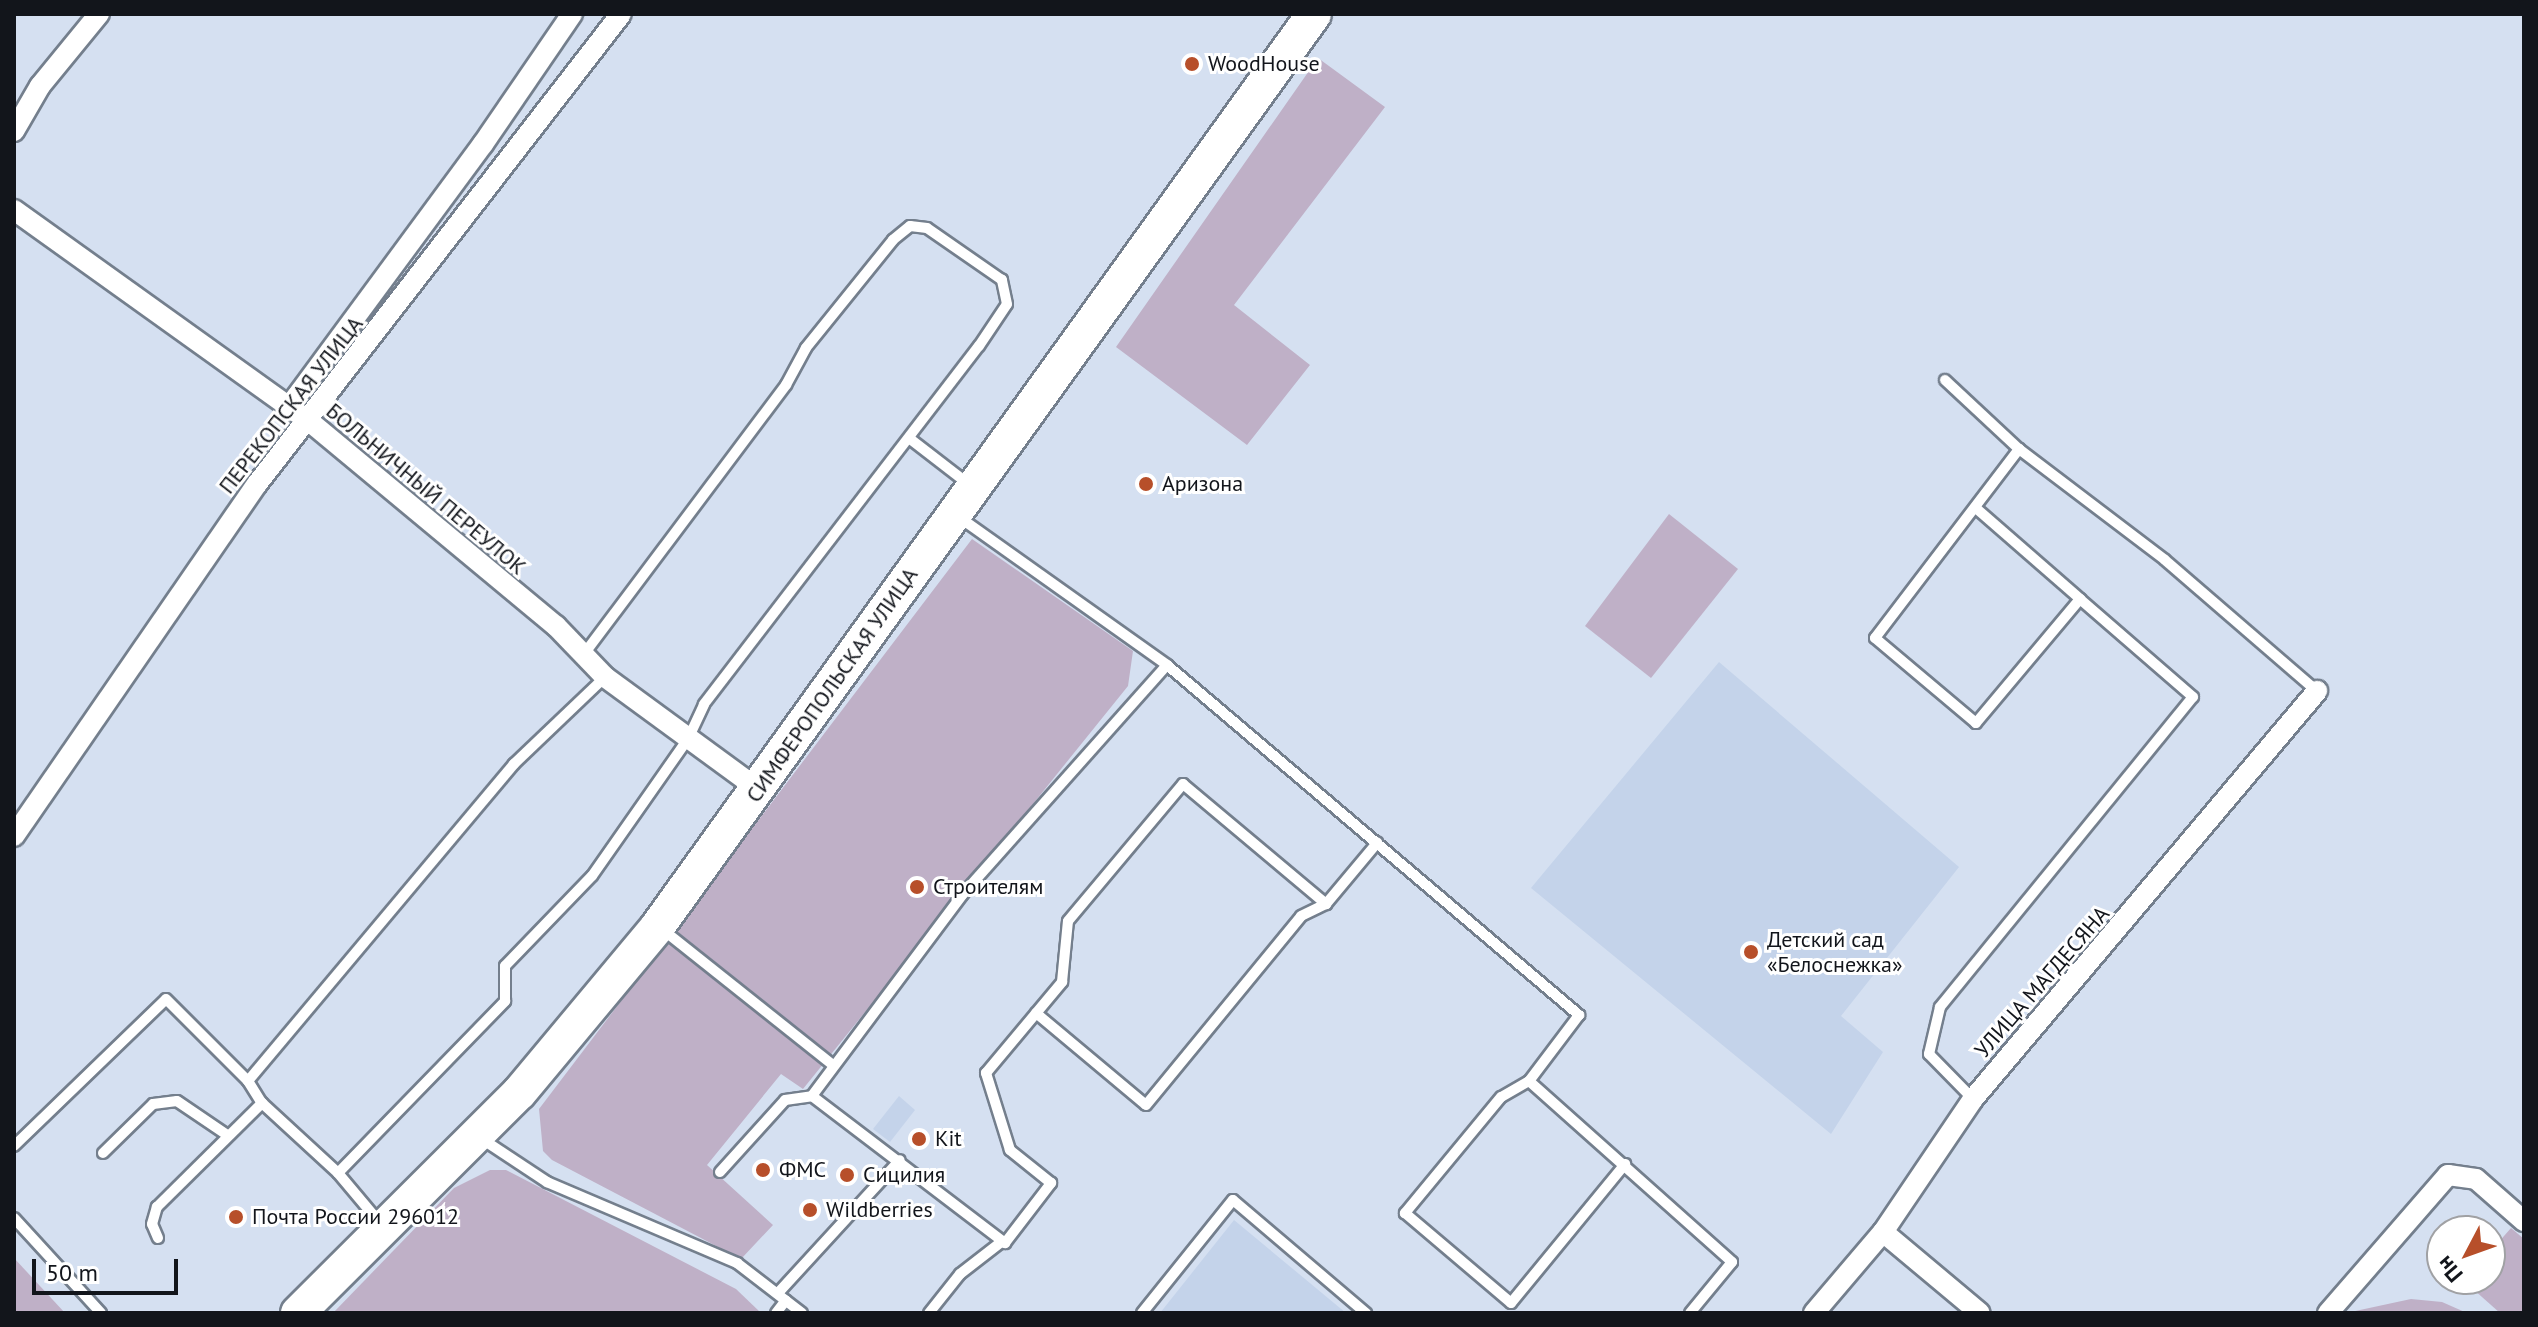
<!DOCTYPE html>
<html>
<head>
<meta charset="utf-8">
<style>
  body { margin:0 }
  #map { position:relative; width:2538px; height:1327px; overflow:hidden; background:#d5e0f1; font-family:"PT Sans",sans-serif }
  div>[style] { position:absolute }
  .built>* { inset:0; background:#c4d3ea }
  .green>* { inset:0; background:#bfb0c7 }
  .roads { filter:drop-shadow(2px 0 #747f8d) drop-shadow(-2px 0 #747f8d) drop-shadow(0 2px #747f8d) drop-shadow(0 -2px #747f8d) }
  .service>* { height:10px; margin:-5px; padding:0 5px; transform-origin:5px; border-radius:5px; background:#fff }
  .minor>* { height:20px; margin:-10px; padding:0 10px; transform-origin:10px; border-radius:10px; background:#fff }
  .trunk>* { height:34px; margin:-17px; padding:0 17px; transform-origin:17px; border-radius:17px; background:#fff }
  .dots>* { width:22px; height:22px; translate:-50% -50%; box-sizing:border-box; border:4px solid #fff; border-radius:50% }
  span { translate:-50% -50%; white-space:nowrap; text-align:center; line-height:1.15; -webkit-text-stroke:6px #fff; paint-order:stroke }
  .poi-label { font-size:22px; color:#12151b }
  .left { translate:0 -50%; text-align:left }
  .street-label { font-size:22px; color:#12151b }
  .frame { position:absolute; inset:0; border:16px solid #12151b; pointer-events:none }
  .north { position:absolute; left:2426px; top:1215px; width:80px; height:80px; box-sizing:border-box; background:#fff; border:2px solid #a0a1a4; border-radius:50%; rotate:229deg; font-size:22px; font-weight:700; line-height:32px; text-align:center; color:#12151b }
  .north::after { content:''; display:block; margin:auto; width:28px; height:36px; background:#b74f2a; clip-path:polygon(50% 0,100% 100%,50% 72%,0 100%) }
  .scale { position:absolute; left:32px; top:1259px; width:146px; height:36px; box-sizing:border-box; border:4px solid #12151b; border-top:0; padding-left:10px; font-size:24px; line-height:28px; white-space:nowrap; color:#12151b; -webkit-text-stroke:6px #fff; paint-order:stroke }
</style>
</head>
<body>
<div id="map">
  <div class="built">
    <div style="clip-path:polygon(1719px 662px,1959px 867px,1841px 1016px,1883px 1052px,1831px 1134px,1531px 888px)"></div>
    <div style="clip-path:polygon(899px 1096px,915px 1110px,890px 1142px,873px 1129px)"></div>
    <div style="clip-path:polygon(1234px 1220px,1346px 1313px,1160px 1313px)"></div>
  </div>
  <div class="green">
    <div style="clip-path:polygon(1318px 58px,1385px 107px,1234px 305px,1310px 365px,1247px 445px,1116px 347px)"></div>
    <div style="clip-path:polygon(1669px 514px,1738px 569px,1651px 678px,1585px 626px)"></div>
    <div style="clip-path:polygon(972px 539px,1133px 651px,1128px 686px,803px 1089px,781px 1074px,707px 1165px,773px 1225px,741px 1259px,552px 1160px,543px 1151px,539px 1109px)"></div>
    <div style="clip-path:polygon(490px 1170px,506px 1170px,736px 1289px,760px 1312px,333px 1313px,454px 1188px)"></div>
    <div style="clip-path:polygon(2511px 1228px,2524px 1239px,2524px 1313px,2500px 1313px,2464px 1281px,2490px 1279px,2490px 1252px)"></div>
    <div style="clip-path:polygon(14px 1258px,65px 1313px,14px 1313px)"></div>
    <div style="clip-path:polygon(2411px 1299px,2442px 1302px,2467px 1313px,2346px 1313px)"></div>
  </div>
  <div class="roads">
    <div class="service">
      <div style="left:1945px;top:380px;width:101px;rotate:43deg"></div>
      <div style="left:909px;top:438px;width:78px;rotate:37.7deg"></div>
      <div style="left:1977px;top:509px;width:137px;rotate:41.1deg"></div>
      <div style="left:959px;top:517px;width:255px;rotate:35.4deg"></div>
      <div style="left:1167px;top:665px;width:541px;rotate:40.35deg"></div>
      <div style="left:1579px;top:1015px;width:83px;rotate:127.1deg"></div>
      <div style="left:1529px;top:1081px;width:32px;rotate:150deg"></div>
      <div style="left:1501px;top:1097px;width:151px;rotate:129.6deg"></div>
      <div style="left:1405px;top:1213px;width:139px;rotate:40.3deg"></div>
      <div style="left:1511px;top:1303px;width:180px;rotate:-50.6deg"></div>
      <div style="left:1167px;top:665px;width:307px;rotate:131.7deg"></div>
      <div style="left:963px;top:894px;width:252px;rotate:126.8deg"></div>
      <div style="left:812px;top:1096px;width:243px;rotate:37.3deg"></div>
      <div style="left:1005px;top:1243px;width:76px;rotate:-52.5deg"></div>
      <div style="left:1051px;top:1183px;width:53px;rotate:-141.2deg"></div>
      <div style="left:1010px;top:1150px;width:81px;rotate:-107.3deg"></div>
      <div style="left:986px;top:1073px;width:119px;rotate:-50.1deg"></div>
      <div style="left:1062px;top:982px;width:61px;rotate:-84.4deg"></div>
      <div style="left:1068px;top:921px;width:179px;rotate:-50deg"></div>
      <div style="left:1183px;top:784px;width:187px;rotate:40deg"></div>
      <div style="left:1326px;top:904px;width:80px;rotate:-50.1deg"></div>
      <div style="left:662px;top:929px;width:218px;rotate:38.5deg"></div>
      <div style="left:1036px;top:1013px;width:143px;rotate:39.9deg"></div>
      <div style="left:1146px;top:1105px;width:244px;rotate:-50.6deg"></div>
      <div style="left:1301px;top:916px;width:28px;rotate:-26deg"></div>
      <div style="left:248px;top:1081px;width:414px;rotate:-50deg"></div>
      <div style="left:514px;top:764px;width:126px;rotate:-43.7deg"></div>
      <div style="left:1529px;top:1081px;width:272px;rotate:41.7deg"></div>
      <div style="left:1732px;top:1262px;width:66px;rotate:129.5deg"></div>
      <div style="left:1973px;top:1099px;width:63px;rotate:-134.4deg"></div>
      <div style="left:1929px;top:1054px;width:48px;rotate:-76.8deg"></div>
      <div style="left:1940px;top:1007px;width:400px;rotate:-50.8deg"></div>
      <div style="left:2193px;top:697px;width:150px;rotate:-139.1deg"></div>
      <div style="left:2080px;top:599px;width:162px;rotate:130deg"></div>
      <div style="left:1976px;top:723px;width:132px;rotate:-139.9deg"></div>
      <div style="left:1875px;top:638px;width:238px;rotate:-52.7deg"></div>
      <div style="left:2019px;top:449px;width:183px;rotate:37.2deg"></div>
      <div style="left:2165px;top:560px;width:201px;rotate:40.8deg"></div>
      <div style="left:479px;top:1137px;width:82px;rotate:33.5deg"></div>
      <div style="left:547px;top:1182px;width:207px;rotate:23.1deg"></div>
      <div style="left:737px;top:1263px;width:82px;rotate:37.6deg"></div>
      <div style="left:14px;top:1146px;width:211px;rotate:-44deg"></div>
      <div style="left:166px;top:999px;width:116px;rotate:45deg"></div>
      <div style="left:248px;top:1081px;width:26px;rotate:58deg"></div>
      <div style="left:262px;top:1103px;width:103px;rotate:42.6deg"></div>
      <div style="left:338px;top:1173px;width:65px;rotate:50deg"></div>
      <div style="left:103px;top:1153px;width:70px;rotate:-44.4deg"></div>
      <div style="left:153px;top:1104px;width:24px;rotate:-7deg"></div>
      <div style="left:177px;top:1101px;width:60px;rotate:34.2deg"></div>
      <div style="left:720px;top:1172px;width:97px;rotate:-47.9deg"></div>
      <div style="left:785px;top:1100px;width:27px;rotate:-8deg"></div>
      <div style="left:338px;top:1173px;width:240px;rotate:-45.8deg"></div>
      <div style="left:505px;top:1001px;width:35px;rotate:-90deg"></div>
      <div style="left:505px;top:966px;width:125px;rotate:-46deg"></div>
      <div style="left:592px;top:876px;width:167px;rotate:-55deg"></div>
      <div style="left:688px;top:739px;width:38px;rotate:-65deg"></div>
      <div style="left:704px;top:704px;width:451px;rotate:-52.5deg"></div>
      <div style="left:979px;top:346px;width:50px;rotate:-56.3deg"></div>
      <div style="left:1007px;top:304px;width:25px;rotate:-102deg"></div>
      <div style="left:1002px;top:280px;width:91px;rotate:-145.3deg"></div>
      <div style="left:927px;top:228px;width:17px;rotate:-173deg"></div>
      <div style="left:910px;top:226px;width:22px;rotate:141deg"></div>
      <div style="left:893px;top:240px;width:139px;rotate:128.9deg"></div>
      <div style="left:806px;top:348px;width:42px;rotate:118.4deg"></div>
      <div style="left:786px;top:385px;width:338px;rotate:126.9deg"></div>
      <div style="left:14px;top:1218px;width:129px;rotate:47.5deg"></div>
      <div style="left:158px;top:1238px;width:15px;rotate:-113deg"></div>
      <div style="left:152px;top:1224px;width:18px;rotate:-74deg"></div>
      <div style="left:157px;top:1207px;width:148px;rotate:-44.7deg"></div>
      <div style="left:778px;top:1293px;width:180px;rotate:-47.5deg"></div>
      <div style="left:776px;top:1313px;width:16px;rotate:-52deg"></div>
      <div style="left:929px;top:1313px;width:50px;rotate:-51.5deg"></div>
      <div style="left:960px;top:1274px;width:51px;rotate:-37.8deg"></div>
      <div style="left:1142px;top:1313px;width:145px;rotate:-51.2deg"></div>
      <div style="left:1233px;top:1200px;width:175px;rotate:40.4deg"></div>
    </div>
    <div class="minor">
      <div style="left:14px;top:131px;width:52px;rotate:-60deg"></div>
      <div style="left:40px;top:86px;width:93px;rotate:-50.7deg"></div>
      <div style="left:14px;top:210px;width:363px;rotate:35.6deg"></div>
      <div style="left:309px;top:421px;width:321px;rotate:39.7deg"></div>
      <div style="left:556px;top:626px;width:71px;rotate:46.1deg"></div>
      <div style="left:605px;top:677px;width:190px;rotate:36.2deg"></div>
      <div style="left:289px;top:407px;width:327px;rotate:-53.6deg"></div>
      <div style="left:483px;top:144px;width:158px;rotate:-55.6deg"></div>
      <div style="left:14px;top:836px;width:428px;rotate:-55.4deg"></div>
      <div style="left:257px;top:484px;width:594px;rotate:-52.24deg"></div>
      <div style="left:1883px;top:1232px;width:126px;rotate:39.9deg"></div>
      <div style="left:1814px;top:1313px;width:106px;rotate:-49.6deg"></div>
      <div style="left:1883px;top:1232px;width:161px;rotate:-55.9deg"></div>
      <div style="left:1973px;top:1099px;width:534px;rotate:-49.86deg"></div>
      <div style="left:2328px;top:1313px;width:183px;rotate:-49deg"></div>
      <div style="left:2448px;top:1175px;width:28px;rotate:8deg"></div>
      <div style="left:2476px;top:1179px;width:64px;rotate:41.2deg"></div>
    </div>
    <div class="trunk">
      <div style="left:298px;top:1313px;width:312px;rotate:-44.9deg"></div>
      <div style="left:519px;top:1093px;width:217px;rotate:-50.2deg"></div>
      <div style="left:658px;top:926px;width:1123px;rotate:-54.27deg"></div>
    </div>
  </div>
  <div class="dots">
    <div style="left:1192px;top:64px;background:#b74f2a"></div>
    <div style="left:1146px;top:484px;background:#b74f2a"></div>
    <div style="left:917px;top:887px;background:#b74f2a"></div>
    <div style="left:1751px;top:952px;background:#b74f2a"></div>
    <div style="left:919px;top:1139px;background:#b74f2a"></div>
    <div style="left:763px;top:1170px;background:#b74f2a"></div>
    <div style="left:847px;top:1175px;background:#b74f2a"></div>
    <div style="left:810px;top:1210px;background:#b74f2a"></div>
    <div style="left:236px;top:1217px;background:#b74f2a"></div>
  </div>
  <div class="poi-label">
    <span class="left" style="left:1208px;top:64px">WoodHouse</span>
    <span class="left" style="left:1162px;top:484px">Аризона</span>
    <span class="left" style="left:933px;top:887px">Строителям</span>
    <span class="left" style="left:1767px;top:952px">Детский сад<br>«Белоснежка»</span>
    <span class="left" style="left:935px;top:1139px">Kit</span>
    <span class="left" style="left:779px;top:1170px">ФМС</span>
    <span class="left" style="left:863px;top:1175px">Сицилия</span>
    <span class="left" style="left:826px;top:1210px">Wildberries</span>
    <span class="left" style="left:252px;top:1217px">Почта России 296012</span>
  </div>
  <div class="street-label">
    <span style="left:291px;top:405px;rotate:-52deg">ПЕРЕКОПСКАЯ УЛИЦА</span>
    <span style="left:426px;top:489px;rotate:40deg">БОЛЬНИЧНЫЙ ПЕРЕУЛОК</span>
    <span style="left:832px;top:685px;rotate:-55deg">СИМФЕРОПОЛЬСКАЯ УЛИЦА</span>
    <span style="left:2042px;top:982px;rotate:-49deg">УЛИЦА МАГДЕСЯНА</span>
  </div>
  <div class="frame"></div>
  <div class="north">Пн</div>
  <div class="scale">50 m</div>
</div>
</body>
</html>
